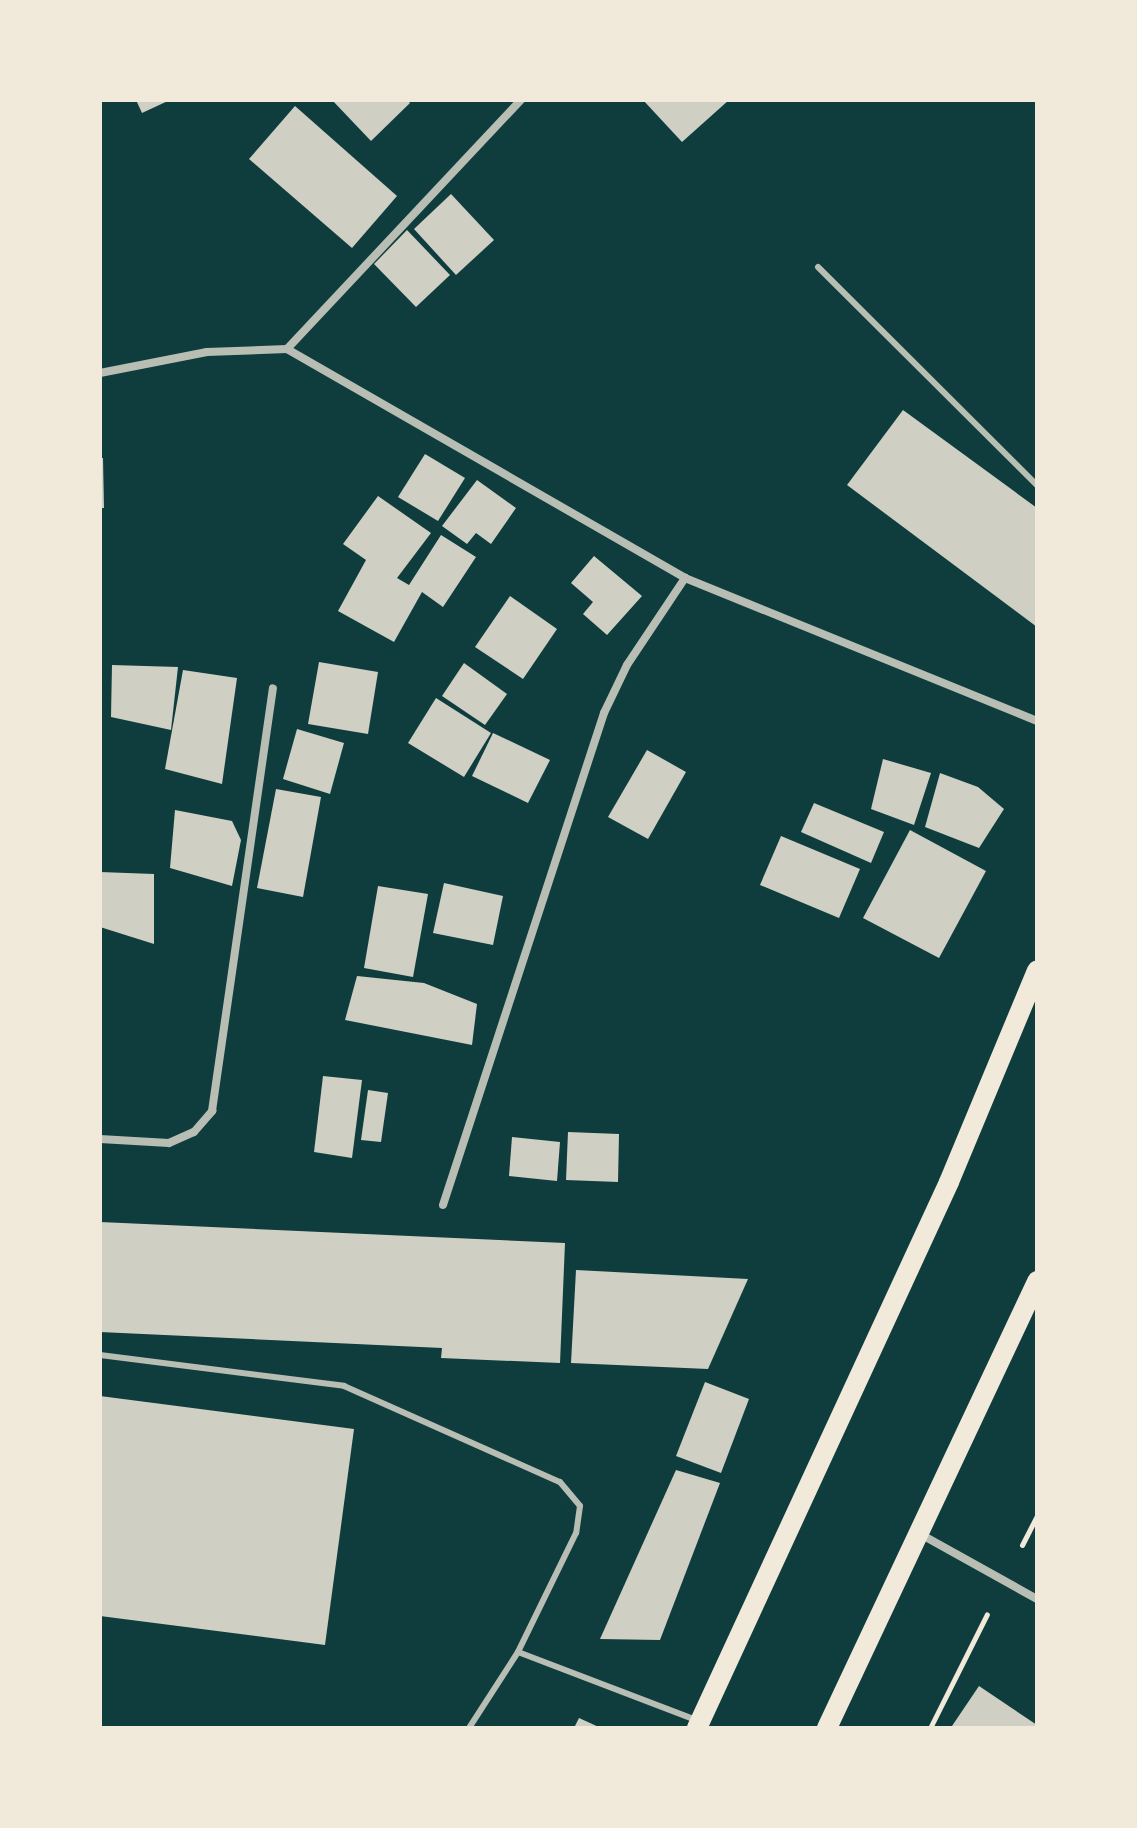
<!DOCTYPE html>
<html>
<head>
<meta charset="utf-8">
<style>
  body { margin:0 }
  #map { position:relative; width:1137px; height:1828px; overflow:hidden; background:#0f3d3e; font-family:"Sofia Sans Condensed",sans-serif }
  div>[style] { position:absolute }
  .building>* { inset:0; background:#cfcfc3 }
  .path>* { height:5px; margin:-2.5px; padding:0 2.5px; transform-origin:2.5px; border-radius:2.5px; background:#f1e9da }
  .service>* { height:6px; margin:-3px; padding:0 3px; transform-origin:3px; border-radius:3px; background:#b8beb3 }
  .minor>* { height:8px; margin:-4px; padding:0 4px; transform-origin:4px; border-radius:4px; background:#b8beb3 }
  .primary>* { height:20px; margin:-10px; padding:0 10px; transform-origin:10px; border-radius:10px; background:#f1e9da }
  span { translate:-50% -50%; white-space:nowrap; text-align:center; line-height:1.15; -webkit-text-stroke:7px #f1e9da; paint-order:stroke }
  .frame { position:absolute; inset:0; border:102px solid #f1e9da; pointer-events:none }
</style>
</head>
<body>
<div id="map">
  <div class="building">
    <div style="clip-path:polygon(136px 100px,170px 100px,142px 113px)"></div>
    <div style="clip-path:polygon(332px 100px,407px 100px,410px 103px,371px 141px)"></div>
    <div style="clip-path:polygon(643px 100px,729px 100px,682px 142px)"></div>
    <div style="clip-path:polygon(295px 106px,397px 196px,352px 248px,249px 159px)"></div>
    <div style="clip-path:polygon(451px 194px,494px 240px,456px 275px,414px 229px)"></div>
    <div style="clip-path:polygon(407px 230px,450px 275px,416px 307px,374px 264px)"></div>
    <div style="clip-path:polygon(903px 410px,1037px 508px,1037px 627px,847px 485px)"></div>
    <div style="clip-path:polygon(425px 454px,465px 478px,438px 521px,398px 497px)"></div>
    <div style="clip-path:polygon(100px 458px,103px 458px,104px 508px,100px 508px)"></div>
    <div style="clip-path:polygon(477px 480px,516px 508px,491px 544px,476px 533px,467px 544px,442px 526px)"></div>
    <div style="clip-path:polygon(378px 496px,431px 533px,397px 578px,409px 585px,441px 535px,476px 557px,443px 607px,422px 592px,394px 642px,338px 611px,366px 560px,343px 544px)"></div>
    <div style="clip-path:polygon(594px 556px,642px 596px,607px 635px,583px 614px,593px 602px,571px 583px)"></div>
    <div style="clip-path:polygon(510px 596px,557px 629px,523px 679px,475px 647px)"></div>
    <div style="clip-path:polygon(319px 662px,378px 672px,368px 734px,308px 724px)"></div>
    <div style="clip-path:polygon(464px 663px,507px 694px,485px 725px,442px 696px)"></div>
    <div style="clip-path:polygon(112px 665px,178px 667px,171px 730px,111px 717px)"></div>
    <div style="clip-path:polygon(183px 670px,237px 678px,222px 784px,165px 769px)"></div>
    <div style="clip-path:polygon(436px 698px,491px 733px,464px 777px,408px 743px)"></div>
    <div style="clip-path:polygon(297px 729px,344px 743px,330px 794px,283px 779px)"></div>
    <div style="clip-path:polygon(493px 733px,550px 760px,528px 803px,472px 776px)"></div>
    <div style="clip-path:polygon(647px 750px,686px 772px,648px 839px,608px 817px)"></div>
    <div style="clip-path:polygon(883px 759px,931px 773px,914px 825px,871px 809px)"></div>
    <div style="clip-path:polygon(940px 773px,978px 787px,1004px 809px,979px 848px,925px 827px)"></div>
    <div style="clip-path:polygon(276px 789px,321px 797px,303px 897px,257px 888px)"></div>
    <div style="clip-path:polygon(814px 803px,884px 832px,871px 863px,801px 832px)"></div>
    <div style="clip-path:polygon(175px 810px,232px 821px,241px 840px,232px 886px,170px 868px)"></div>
    <div style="clip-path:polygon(910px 830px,986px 871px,939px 958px,863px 918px)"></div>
    <div style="clip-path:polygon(781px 836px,860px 869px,839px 918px,760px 885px)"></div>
    <div style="clip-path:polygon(100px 872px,154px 874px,154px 944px,100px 927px)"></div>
    <div style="clip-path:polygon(444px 883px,503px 896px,493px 945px,433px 933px)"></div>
    <div style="clip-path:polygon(378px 886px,428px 894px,413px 977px,364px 968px)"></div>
    <div style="clip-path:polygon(357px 976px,424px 983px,477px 1004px,472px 1045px,345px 1020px)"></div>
    <div style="clip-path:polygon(323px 1076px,362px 1080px,352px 1158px,314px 1152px)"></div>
    <div style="clip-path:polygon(368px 1090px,388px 1093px,381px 1142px,361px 1140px)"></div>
    <div style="clip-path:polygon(568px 1132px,619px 1134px,618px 1182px,566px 1180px)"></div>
    <div style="clip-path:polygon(512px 1137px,560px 1142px,557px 1181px,509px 1176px)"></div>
    <div style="clip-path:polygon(100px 1222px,565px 1243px,560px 1363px,441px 1358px,442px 1348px,100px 1332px)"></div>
    <div style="clip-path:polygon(576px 1270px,748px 1279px,708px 1369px,571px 1363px)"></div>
    <div style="clip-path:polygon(705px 1382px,749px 1399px,721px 1473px,676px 1456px)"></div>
    <div style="clip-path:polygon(100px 1396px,354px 1429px,325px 1645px,100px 1616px)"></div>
    <div style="clip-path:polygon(676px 1470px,720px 1483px,660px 1640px,600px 1639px)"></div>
    <div style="clip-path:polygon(979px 1686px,1037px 1725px,1037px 1728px,952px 1726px)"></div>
    <div style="clip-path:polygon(579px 1718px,601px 1728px,574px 1728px)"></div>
  </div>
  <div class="path">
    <div style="left:1022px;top:1545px;width:33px;rotate:-63deg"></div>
    <div style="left:930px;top:1728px;width:127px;rotate:-63.4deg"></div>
  </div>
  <div class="service">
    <div style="left:818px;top:267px;width:309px;rotate:44.9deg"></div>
    <div style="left:100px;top:1355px;width:246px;rotate:7.2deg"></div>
    <div style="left:344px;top:1386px;width:236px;rotate:24deg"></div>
    <div style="left:560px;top:1482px;width:31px;rotate:50deg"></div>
    <div style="left:580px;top:1506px;width:27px;rotate:98deg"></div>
    <div style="left:576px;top:1533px;width:132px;rotate:116deg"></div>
    <div style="left:518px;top:1652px;width:90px;rotate:122.8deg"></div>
    <div style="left:518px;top:1652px;width:191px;rotate:20.9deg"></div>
  </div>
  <div class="minor">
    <div style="left:287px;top:349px;width:342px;rotate:-46.8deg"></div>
    <div style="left:100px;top:373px;width:109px;rotate:-11.1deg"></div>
    <div style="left:207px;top:352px;width:80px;rotate:-2.1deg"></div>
    <div style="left:287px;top:349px;width:459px;rotate:29.9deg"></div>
    <div style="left:685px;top:578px;width:380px;rotate:22.1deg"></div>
    <div style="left:100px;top:1139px;width:69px;rotate:3.3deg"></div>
    <div style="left:169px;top:1143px;width:27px;rotate:-24deg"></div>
    <div style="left:194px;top:1132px;width:28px;rotate:-49deg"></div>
    <div style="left:212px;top:1111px;width:427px;rotate:-81.8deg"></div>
    <div style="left:443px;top:1205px;width:518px;rotate:-71.88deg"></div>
    <div style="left:604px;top:713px;width:53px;rotate:-64.4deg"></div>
    <div style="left:627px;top:665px;width:105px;rotate:-56.3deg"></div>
    <div style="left:922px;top:1535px;width:132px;rotate:29.1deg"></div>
  </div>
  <div class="primary">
    <div style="left:697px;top:1728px;width:601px;rotate:-65.22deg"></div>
    <div style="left:949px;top:1182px;width:229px;rotate:-67.4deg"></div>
    <div style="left:827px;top:1728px;width:494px;rotate:-64.8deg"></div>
  </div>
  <div class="frame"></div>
</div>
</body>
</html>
